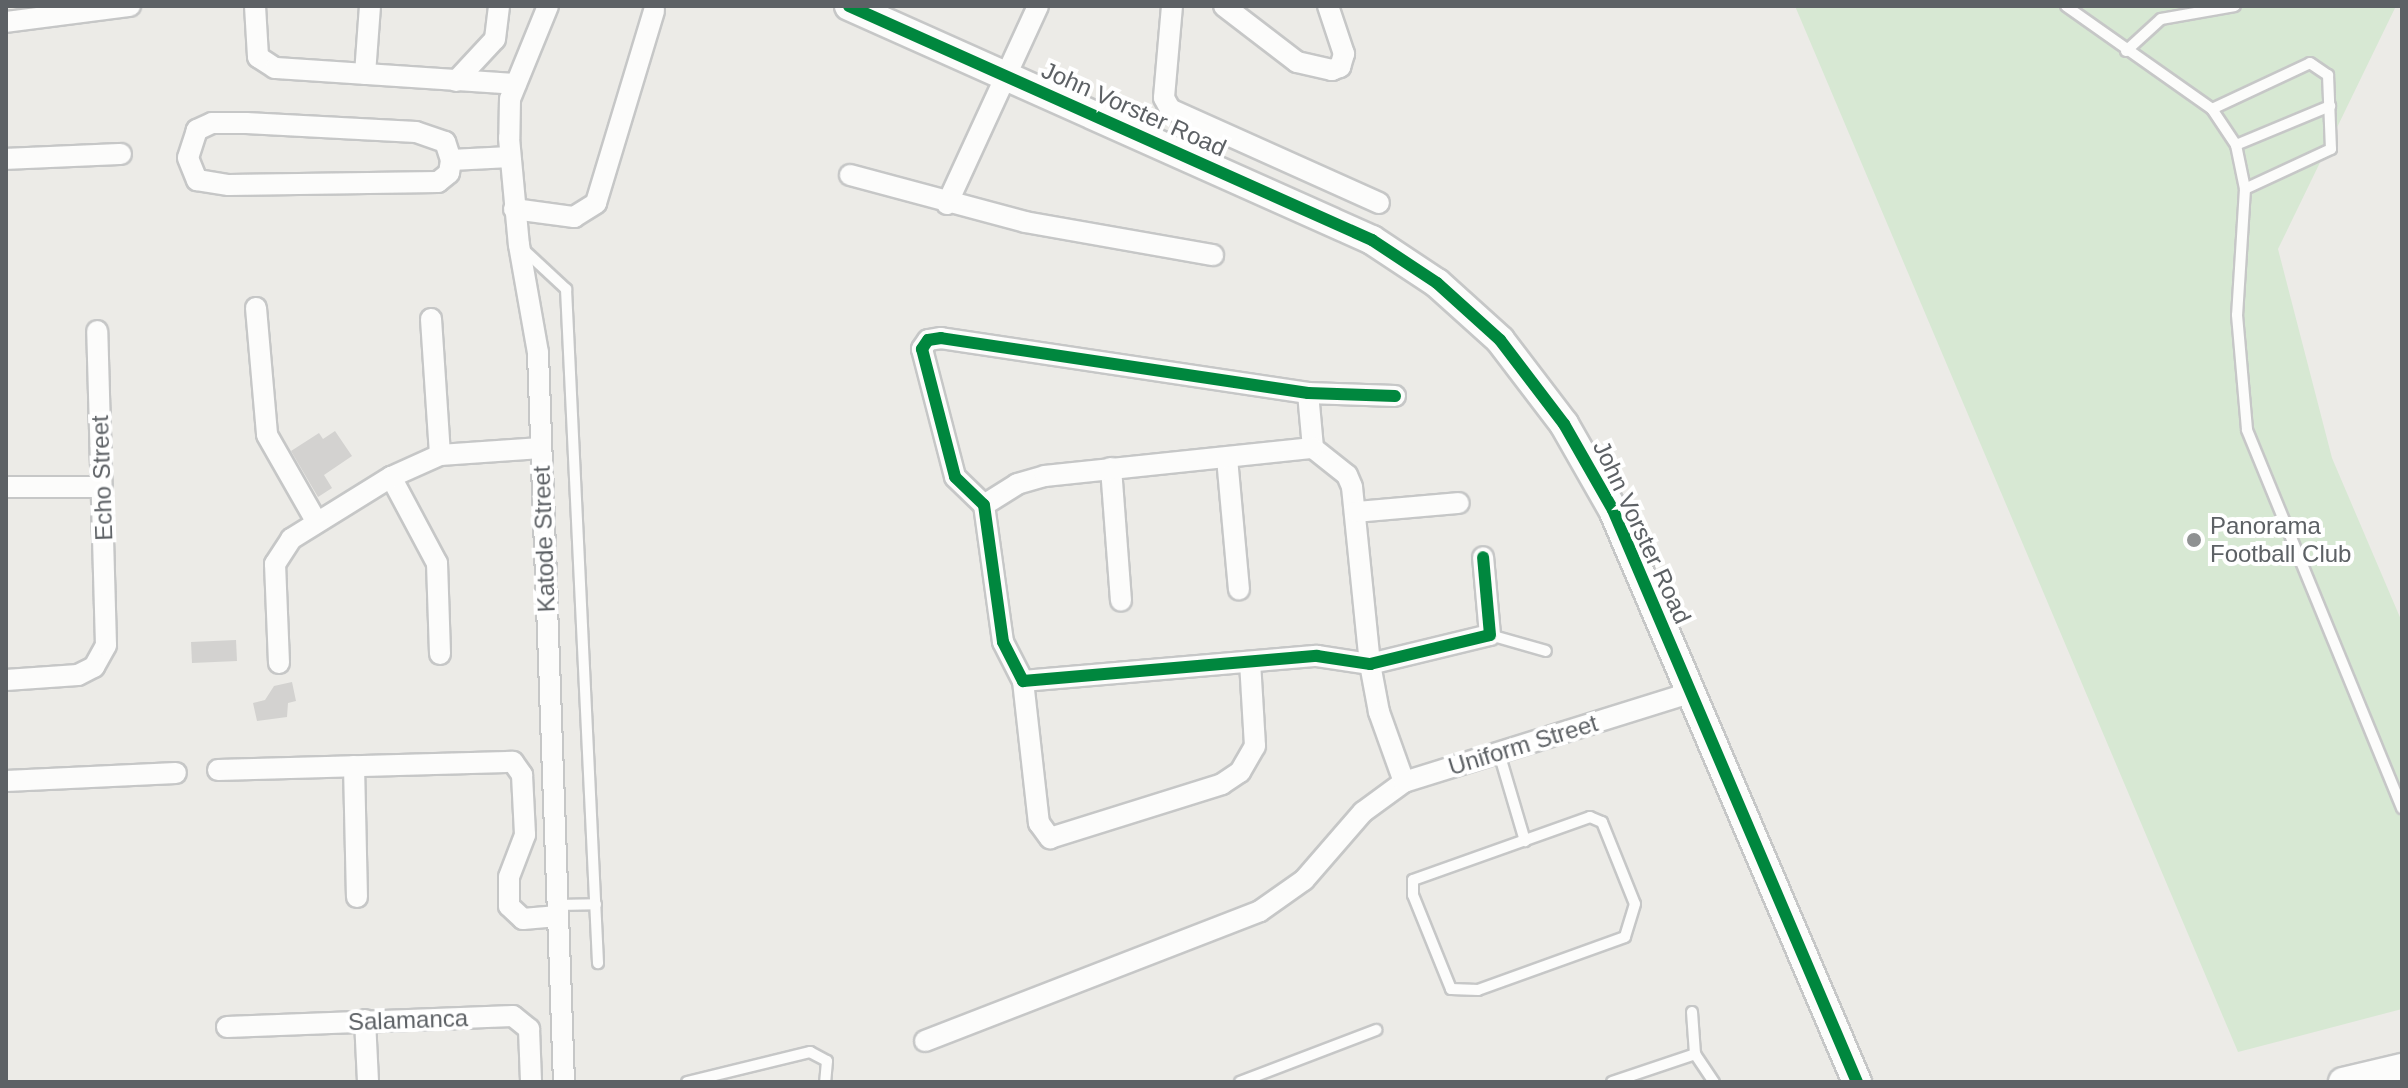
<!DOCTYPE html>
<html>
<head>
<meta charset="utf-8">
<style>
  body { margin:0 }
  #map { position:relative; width:2408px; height:1088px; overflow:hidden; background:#ecebe7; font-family:Helvetica,sans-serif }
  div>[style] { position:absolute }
  .green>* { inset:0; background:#d7e8d3 }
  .building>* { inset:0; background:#d3d2d0 }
  .roads { filter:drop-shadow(2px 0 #c6c7c7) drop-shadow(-2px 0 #c6c7c7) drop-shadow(0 2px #c6c7c7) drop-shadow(0 -2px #c6c7c7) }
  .lane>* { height:10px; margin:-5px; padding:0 5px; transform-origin:5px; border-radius:5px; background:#fcfcfb }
  .street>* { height:20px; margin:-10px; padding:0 10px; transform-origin:10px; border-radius:10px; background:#fcfcfb }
  .secondary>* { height:28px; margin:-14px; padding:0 14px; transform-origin:14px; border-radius:14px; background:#fcfcfb }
  .cycleway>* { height:12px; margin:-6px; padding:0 6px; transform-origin:6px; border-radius:6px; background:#00873e }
  .dots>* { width:22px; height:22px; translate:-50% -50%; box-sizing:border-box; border:4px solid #fff; border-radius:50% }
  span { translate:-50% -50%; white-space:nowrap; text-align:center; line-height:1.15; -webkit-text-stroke:8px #fff; paint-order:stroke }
  .street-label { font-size:24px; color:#5d6165 }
  .poi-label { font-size:24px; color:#5d6165 }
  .left { translate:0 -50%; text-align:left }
  .frame { position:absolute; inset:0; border:8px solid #5d6165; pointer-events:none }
</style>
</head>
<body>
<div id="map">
  <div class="green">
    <div style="clip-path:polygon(1795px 6px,2396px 6px,2278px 249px,2332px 458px,2402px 622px,2402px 1009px,2238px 1052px)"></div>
  </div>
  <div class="building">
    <div style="clip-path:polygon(335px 431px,352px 456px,324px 475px,332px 488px,318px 497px,291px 451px,319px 433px,323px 439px)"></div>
    <div style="clip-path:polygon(236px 640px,237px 661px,192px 663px,191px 642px)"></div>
    <div style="clip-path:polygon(292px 682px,296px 701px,288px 703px,287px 717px,257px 721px,253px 703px,265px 700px,274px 686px)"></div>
  </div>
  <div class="roads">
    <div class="lane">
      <div style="left:2066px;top:6px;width:179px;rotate:35.2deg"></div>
      <div style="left:2212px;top:109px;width:43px;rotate:56.3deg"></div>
      <div style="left:2236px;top:145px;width:45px;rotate:78.4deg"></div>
      <div style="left:2245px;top:189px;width:126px;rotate:93.6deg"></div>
      <div style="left:2237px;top:315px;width:115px;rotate:85deg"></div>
      <div style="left:2247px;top:430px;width:409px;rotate:67.7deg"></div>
      <div style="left:2126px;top:51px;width:47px;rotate:-42.4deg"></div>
      <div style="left:2161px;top:19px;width:75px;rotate:-10deg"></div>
      <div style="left:2212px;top:109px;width:108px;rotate:-25.1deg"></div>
      <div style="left:2310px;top:63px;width:22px;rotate:34deg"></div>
      <div style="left:2328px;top:75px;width:74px;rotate:87.7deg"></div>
      <div style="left:2331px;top:149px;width:95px;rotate:155.1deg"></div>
      <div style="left:2236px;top:145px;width:102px;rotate:-22.5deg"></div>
      <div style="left:523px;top:249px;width:59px;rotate:42.9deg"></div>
      <div style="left:566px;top:289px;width:675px;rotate:87.28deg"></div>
      <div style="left:1490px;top:635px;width:58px;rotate:15.9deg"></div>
      <div style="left:1499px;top:753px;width:92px;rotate:73.5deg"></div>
      <div style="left:1590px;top:817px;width:13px;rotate:23deg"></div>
      <div style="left:1602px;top:822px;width:88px;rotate:68.1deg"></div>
      <div style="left:1635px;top:904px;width:34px;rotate:107deg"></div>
      <div style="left:1625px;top:937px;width:156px;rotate:160.2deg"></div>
      <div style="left:1478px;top:990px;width:27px;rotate:-178deg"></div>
      <div style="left:1451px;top:989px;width:101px;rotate:-112deg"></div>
      <div style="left:1413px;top:895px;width:15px;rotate:-90deg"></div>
      <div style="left:1413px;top:880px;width:188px;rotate:-19.6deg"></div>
      <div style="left:557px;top:905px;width:39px;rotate:-1deg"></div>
      <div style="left:1692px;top:1012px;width:42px;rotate:85.9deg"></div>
      <div style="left:1695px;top:1054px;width:34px;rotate:56deg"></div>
      <div style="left:687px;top:1082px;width:127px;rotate:-13.7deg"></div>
      <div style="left:810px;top:1052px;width:19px;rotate:28deg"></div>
      <div style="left:827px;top:1061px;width:21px;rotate:95deg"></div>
      <div style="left:1240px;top:1082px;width:146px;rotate:-20.9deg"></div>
      <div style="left:1612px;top:1082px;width:88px;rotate:-18.6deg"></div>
    </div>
    <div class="street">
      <div style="left:255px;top:6px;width:51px;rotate:86.6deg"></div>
      <div style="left:258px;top:57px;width:20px;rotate:33deg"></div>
      <div style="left:275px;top:68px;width:241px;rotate:3.8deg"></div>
      <div style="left:548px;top:6px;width:100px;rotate:112.2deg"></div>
      <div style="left:510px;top:99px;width:39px;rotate:91deg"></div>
      <div style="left:509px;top:138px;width:107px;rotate:84.7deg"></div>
      <div style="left:519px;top:245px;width:110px;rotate:80deg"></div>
      <div style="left:538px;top:353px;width:729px;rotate:87.96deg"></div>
      <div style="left:1172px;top:6px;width:92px;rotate:95deg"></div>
      <div style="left:1164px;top:98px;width:13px;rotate:61deg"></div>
      <div style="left:1170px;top:109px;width:229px;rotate:24.2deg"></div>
      <div style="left:1224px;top:6px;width:92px;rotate:37.5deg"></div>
      <div style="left:1297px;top:62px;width:36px;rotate:13deg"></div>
      <div style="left:1332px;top:70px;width:9px;rotate:-21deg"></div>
      <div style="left:1340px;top:67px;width:14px;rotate:-73deg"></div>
      <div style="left:1344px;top:54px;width:51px;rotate:-108.4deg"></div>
      <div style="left:6px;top:22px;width:125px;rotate:-7.4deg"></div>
      <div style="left:365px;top:74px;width:68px;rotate:-85.8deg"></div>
      <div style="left:456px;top:81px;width:57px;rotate:-47.1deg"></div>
      <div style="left:495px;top:39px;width:33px;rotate:-83deg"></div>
      <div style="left:6px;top:159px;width:115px;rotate:-2.5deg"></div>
      <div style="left:451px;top:160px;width:19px;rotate:-108deg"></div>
      <div style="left:445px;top:142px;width:31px;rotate:-161deg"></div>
      <div style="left:416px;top:132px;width:170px;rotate:-177deg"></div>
      <div style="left:246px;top:123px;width:34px;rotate:180deg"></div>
      <div style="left:212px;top:123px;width:17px;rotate:155deg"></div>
      <div style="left:197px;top:130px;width:29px;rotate:108deg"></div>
      <div style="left:188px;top:158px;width:24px;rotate:68deg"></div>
      <div style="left:197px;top:180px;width:32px;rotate:9deg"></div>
      <div style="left:229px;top:185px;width:209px;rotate:-0.8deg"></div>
      <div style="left:438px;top:182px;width:14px;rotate:-39deg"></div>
      <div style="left:449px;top:173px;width:13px;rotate:-81deg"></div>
      <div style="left:451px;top:160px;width:59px;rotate:-2.9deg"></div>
      <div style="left:850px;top:175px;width:181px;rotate:15deg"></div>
      <div style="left:1025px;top:222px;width:191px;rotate:10deg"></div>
      <div style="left:947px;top:204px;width:218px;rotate:-65.3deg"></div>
      <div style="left:514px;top:209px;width:61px;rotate:7.6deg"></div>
      <div style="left:574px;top:217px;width:26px;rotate:-32deg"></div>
      <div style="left:596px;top:203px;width:201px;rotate:-73.2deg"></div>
      <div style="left:256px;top:308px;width:127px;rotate:85deg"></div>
      <div style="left:267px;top:435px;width:99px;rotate:60.3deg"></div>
      <div style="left:431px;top:319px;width:136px;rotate:86.2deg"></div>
      <div style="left:1308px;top:393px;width:55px;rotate:84.8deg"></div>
      <div style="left:1313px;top:448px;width:43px;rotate:38.5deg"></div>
      <div style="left:1347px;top:475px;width:13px;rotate:67deg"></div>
      <div style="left:1352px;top:487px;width:178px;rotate:84.2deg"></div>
      <div style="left:1370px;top:664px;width:49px;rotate:79.4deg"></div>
      <div style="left:1379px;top:712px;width:74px;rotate:70.3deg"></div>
      <div style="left:1395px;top:396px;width:87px;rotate:-178deg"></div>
      <div style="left:1308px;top:393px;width:371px;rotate:-171.5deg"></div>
      <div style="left:941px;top:338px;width:13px;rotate:171deg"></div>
      <div style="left:928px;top:340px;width:11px;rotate:124deg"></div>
      <div style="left:922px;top:349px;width:132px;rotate:75.5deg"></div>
      <div style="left:955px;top:477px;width:40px;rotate:44deg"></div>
      <div style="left:984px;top:505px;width:138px;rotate:82.1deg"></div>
      <div style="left:1003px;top:642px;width:44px;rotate:62.9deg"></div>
      <div style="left:1023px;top:681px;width:295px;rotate:-4.9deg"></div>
      <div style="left:1317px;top:656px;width:54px;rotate:8.6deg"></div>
      <div style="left:1370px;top:664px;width:123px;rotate:-13.6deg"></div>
      <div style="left:1490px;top:635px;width:78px;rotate:-95.1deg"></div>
      <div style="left:1227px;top:458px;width:132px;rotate:84.8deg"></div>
      <div style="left:1111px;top:468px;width:133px;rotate:85.7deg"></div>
      <div style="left:391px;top:477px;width:98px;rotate:61.9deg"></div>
      <div style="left:437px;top:563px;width:91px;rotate:88.1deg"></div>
      <div style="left:6px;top:487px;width:95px"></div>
      <div style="left:984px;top:505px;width:39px;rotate:-32deg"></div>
      <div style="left:1017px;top:484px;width:29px;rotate:-16deg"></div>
      <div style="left:1045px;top:476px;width:269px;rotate:-6deg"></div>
      <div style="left:1356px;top:512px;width:103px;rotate:-5deg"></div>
      <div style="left:279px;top:663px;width:99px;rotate:-92.3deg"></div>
      <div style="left:275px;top:564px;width:30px;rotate:-57deg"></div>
      <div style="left:291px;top:539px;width:118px;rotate:-31.8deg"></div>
      <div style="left:391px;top:477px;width:54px;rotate:-24.2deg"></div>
      <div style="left:440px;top:455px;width:101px;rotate:-4deg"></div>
      <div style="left:6px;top:680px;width:72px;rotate:-4deg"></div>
      <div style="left:78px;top:675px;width:18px;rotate:-27deg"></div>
      <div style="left:94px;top:667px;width:25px;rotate:-61deg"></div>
      <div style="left:106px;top:645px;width:314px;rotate:-91.6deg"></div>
      <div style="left:1023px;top:681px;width:143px;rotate:83.6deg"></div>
      <div style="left:1039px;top:823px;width:19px;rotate:54deg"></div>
      <div style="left:1050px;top:838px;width:180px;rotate:-17.4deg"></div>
      <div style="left:1222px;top:784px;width:22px;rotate:-34deg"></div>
      <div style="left:1240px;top:772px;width:30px;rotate:-60deg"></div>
      <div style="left:1255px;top:746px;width:83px;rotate:-93.4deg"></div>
      <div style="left:354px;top:766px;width:131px;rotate:88.7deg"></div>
      <div style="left:218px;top:770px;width:295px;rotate:-1.6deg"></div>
      <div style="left:513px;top:762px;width:16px;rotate:55deg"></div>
      <div style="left:522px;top:775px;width:60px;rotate:87.1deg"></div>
      <div style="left:525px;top:835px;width:45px;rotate:110.9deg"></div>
      <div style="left:509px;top:877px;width:29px;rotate:90deg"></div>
      <div style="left:509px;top:906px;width:19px;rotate:43deg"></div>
      <div style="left:523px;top:919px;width:35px;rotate:-5deg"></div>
      <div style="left:6px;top:781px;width:170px;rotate:-2.7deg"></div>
      <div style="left:365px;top:1020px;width:62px;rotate:87.2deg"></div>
      <div style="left:227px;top:1027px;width:286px;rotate:-2.2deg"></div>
      <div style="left:513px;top:1016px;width:21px;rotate:39deg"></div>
      <div style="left:529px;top:1029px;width:53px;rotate:87.8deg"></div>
      <div style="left:925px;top:1041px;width:359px;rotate:-21.2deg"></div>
      <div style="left:1260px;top:911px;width:54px;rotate:-35.2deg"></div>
      <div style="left:1304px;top:880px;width:90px;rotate:-49.1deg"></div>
      <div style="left:1363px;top:812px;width:51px;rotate:-36.2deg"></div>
      <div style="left:1404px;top:782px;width:300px;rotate:-17.3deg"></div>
    </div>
    <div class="secondary">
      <div style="left:849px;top:6px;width:573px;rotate:24.1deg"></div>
      <div style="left:1372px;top:240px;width:78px;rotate:33.5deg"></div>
      <div style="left:1437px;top:283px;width:85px;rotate:42.1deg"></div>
      <div style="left:1500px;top:340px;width:106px;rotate:52.7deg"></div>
      <div style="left:1564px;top:424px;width:99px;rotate:60.3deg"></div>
      <div style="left:1613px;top:510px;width:622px;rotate:66.9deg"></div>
      <div style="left:2343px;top:1082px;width:61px;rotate:-13.3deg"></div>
    </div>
  </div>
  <div class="cycleway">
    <div style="left:849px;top:6px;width:573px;rotate:24.1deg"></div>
    <div style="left:1372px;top:240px;width:78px;rotate:33.5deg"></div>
    <div style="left:1437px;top:283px;width:85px;rotate:42.1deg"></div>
    <div style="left:1500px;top:340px;width:106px;rotate:52.7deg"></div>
    <div style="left:1564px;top:424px;width:99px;rotate:60.3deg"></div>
    <div style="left:1613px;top:510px;width:622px;rotate:66.9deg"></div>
    <div style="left:1395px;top:396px;width:87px;rotate:-178deg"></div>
    <div style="left:1308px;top:393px;width:371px;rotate:-171.5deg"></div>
    <div style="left:941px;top:338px;width:13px;rotate:171deg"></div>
    <div style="left:928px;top:340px;width:11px;rotate:124deg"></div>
    <div style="left:922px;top:349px;width:132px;rotate:75.5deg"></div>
    <div style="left:955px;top:477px;width:40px;rotate:44deg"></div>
    <div style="left:984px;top:505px;width:138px;rotate:82.1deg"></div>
    <div style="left:1003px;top:642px;width:44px;rotate:62.9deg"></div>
    <div style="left:1023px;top:681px;width:295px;rotate:-4.9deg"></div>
    <div style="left:1317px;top:656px;width:54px;rotate:8.6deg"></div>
    <div style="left:1370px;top:664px;width:123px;rotate:-13.6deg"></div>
    <div style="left:1490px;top:635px;width:78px;rotate:-95.1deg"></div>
  </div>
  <div class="dots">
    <div style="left:2194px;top:540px;background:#8f9192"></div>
  </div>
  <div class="street-label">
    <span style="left:1134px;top:109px;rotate:24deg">John Vorster Road</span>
    <span style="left:102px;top:478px;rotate:-92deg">Echo Street</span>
    <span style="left:1642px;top:532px;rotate:65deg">John Vorster Road</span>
    <span style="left:544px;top:539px;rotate:-92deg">Katode Street</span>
    <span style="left:1523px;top:745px;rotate:-17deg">Uniform Street</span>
    <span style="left:408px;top:1020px;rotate:-2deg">Salamanca</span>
  </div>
  <div class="poi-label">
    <span class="left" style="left:2210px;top:540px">Panorama<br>Football Club</span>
  </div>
  <div class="frame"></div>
</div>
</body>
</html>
